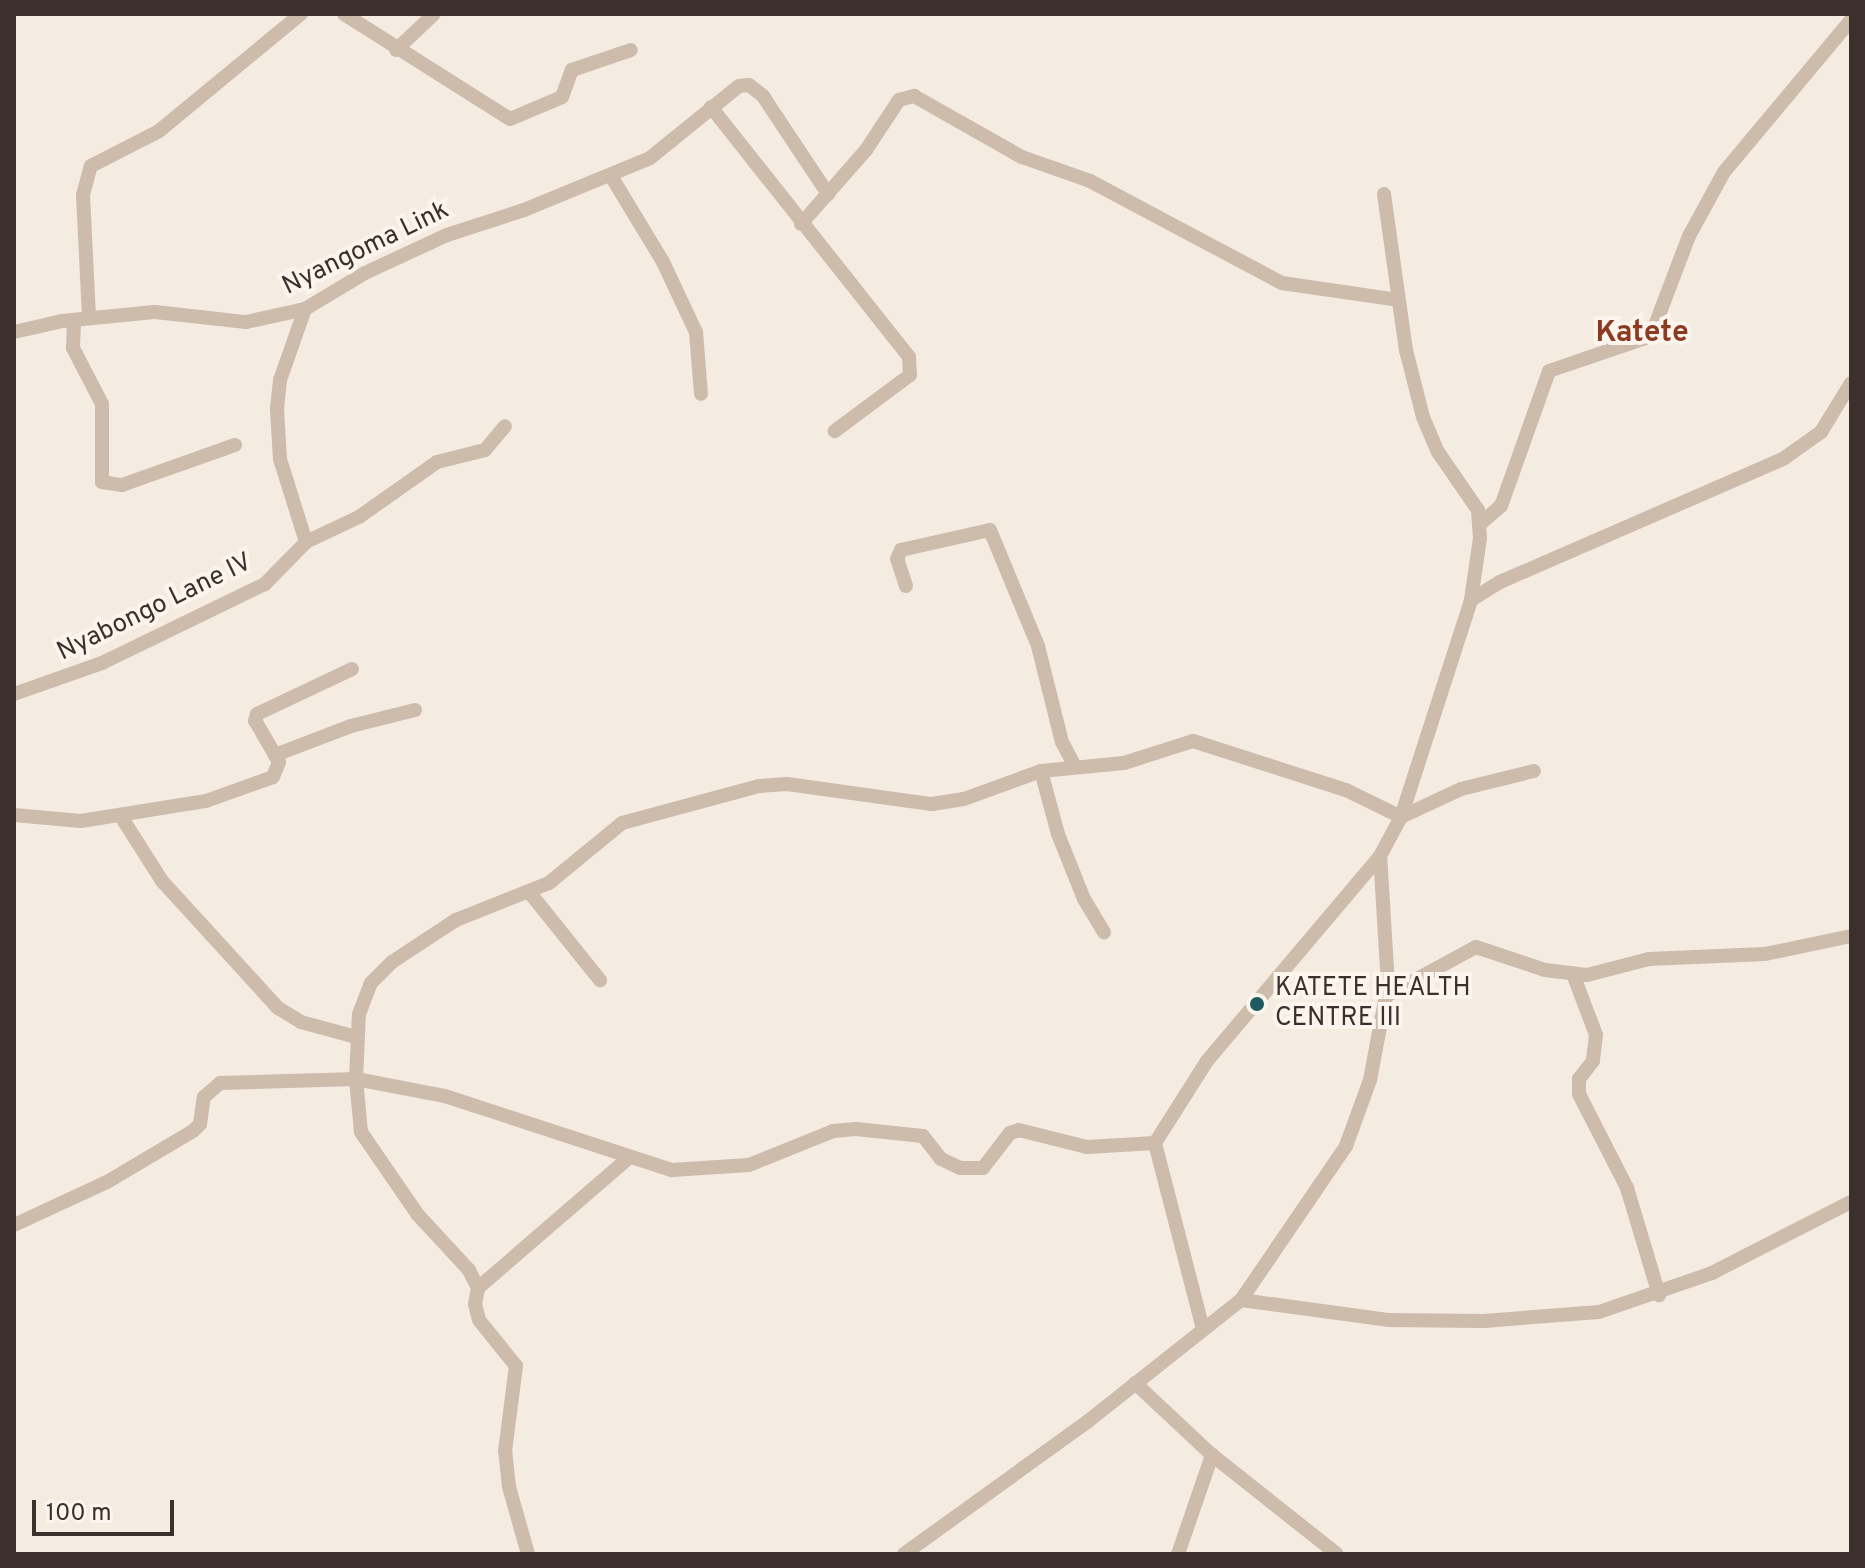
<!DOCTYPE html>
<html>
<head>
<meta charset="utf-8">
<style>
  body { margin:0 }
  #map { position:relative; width:1865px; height:1568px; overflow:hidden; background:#f4ebe1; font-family:Overpass,sans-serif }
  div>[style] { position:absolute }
  .minor>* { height:14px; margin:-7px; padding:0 7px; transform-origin:7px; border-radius:7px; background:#cdbbac }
  .dots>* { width:22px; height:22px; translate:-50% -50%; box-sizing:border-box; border:4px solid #fbf5ee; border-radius:50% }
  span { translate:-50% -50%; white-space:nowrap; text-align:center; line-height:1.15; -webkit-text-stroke:8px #fbf5ee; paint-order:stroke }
  .street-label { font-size:26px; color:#3b302b }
  .poi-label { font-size:26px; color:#3b302b }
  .left { translate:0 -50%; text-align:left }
  .quarter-label { font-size:30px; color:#8c3b22; font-weight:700 }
  .frame { position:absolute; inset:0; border:16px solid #3b302b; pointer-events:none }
  .scale { position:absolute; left:32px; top:1500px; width:142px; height:36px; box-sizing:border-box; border:4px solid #3b302b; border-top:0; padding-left:10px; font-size:24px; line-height:28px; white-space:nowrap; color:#3b302b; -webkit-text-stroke:6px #fbf5ee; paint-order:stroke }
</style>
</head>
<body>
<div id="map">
  <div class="minor">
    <div style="left:344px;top:14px;width:196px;rotate:32.3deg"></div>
    <div style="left:510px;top:119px;width:56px;rotate:-22.9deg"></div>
    <div style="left:562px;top:97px;width:29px;rotate:-70deg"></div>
    <div style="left:572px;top:70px;width:62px;rotate:-18.7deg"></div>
    <div style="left:396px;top:50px;width:52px;rotate:-43.5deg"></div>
    <div style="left:711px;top:107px;width:319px;rotate:51.6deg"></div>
    <div style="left:909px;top:357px;width:18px;rotate:87deg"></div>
    <div style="left:910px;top:375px;width:94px;rotate:143.3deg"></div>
    <div style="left:611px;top:176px;width:100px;rotate:58.8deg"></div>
    <div style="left:663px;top:262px;width:77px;rotate:64.8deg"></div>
    <div style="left:696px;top:332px;width:62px;rotate:85.4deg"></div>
    <div style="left:1384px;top:194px;width:158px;rotate:82deg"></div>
    <div style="left:1406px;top:350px;width:69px;rotate:75.8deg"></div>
    <div style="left:1423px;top:417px;width:38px;rotate:67deg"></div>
    <div style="left:1438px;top:452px;width:70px;rotate:55.4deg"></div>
    <div style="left:1478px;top:510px;width:28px;rotate:86deg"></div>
    <div style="left:1480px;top:538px;width:63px;rotate:98.3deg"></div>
    <div style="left:801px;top:224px;width:98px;rotate:-48.7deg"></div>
    <div style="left:866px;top:150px;width:60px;rotate:-56.6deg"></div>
    <div style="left:899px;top:100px;width:16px;rotate:-15deg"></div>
    <div style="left:914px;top:96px;width:124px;rotate:29.5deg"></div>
    <div style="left:1022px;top:157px;width:72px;rotate:19.4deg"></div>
    <div style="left:1090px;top:181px;width:217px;rotate:28deg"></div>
    <div style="left:1282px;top:283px;width:117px;rotate:8.3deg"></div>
    <div style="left:305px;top:309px;width:75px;rotate:109.4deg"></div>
    <div style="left:280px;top:380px;width:29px;rotate:96deg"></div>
    <div style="left:277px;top:409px;width:50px;rotate:86.6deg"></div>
    <div style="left:280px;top:459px;width:87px;rotate:72.6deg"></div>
    <div style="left:89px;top:317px;width:122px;rotate:-92.8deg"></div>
    <div style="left:83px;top:195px;width:30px;rotate:-75deg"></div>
    <div style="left:91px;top:166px;width:76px;rotate:-27.2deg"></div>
    <div style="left:159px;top:131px;width:184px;rotate:-39.5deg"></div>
    <div style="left:74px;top:320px;width:28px;rotate:92deg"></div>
    <div style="left:73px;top:348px;width:63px;rotate:62.6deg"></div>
    <div style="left:102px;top:404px;width:78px;rotate:90deg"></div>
    <div style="left:102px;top:482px;width:20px;rotate:9deg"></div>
    <div style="left:122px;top:485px;width:120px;rotate:-19.5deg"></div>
    <div style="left:14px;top:332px;width:49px;rotate:-12.9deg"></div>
    <div style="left:62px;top:321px;width:93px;rotate:-5.5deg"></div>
    <div style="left:155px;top:312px;width:92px;rotate:6.3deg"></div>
    <div style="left:246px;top:322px;width:60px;rotate:-12.4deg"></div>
    <div style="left:305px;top:309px;width:70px;rotate:-31deg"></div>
    <div style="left:365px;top:273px;width:90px;rotate:-24.9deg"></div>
    <div style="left:447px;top:235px;width:81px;rotate:-18deg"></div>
    <div style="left:524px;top:210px;width:136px;rotate:-22.4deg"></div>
    <div style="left:650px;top:158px;width:114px;rotate:-39deg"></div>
    <div style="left:739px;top:86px;width:10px;rotate:-6deg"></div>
    <div style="left:749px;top:85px;width:18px;rotate:38deg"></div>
    <div style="left:763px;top:96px;width:118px;rotate:56.4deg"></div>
    <div style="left:1480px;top:524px;width:28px;rotate:-41deg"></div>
    <div style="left:1501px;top:506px;width:143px;rotate:-70.4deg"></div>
    <div style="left:1549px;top:371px;width:108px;rotate:-18.9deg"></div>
    <div style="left:1651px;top:336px;width:107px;rotate:-69.2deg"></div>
    <div style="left:1689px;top:236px;width:73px;rotate:-61.3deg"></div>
    <div style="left:1724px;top:172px;width:198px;rotate:-50.1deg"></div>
    <div style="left:906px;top:586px;width:28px;rotate:-108deg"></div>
    <div style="left:897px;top:559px;width:10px;rotate:-66deg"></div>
    <div style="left:901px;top:550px;width:91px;rotate:-12.7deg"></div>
    <div style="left:990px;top:530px;width:126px;rotate:67.5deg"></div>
    <div style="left:1038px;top:646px;width:99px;rotate:76deg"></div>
    <div style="left:1062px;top:742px;width:27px;rotate:62deg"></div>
    <div style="left:14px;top:694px;width:93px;rotate:-19.4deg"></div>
    <div style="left:102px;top:663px;width:181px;rotate:-25.9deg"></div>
    <div style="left:265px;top:584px;width:59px;rotate:-45.7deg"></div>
    <div style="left:306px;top:542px;width:59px;rotate:-25.3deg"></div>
    <div style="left:359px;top:517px;width:95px;rotate:-35.2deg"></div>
    <div style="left:437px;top:462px;width:49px;rotate:-14deg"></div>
    <div style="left:485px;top:450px;width:31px;rotate:-50deg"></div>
    <div style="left:275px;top:755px;width:39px;rotate:-120deg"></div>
    <div style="left:255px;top:721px;width:7px;rotate:-74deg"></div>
    <div style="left:257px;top:714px;width:105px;rotate:-25.3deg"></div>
    <div style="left:1041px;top:771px;width:65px;rotate:74.9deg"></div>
    <div style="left:1058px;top:834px;width:70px;rotate:68.2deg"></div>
    <div style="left:1084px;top:899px;width:39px;rotate:59deg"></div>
    <div style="left:14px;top:815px;width:67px;rotate:5.1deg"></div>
    <div style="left:81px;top:821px;width:127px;rotate:-9.1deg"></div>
    <div style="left:206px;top:801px;width:71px;rotate:-19.7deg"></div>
    <div style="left:273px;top:777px;width:16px;rotate:-68deg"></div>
    <div style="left:279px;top:762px;width:8px;rotate:-120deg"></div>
    <div style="left:275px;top:755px;width:81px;rotate:-20.9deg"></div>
    <div style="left:351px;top:726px;width:66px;rotate:-14deg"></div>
    <div style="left:122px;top:818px;width:75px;rotate:57.6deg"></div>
    <div style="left:162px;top:881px;width:172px;rotate:47.6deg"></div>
    <div style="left:278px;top:1008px;width:27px;rotate:31deg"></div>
    <div style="left:301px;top:1022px;width:57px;rotate:15.3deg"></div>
    <div style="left:530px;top:893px;width:112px;rotate:51.2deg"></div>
    <div style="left:1573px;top:974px;width:65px;rotate:69.3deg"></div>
    <div style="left:1596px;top:1035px;width:26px;rotate:97deg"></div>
    <div style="left:1593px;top:1061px;width:23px;rotate:128deg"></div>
    <div style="left:1579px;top:1079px;width:15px;rotate:90deg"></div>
    <div style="left:1579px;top:1094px;width:106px;rotate:62.9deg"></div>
    <div style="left:1627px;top:1188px;width:112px;rotate:73.3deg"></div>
    <div style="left:1386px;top:996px;width:102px;rotate:-28.6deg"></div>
    <div style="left:1476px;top:947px;width:73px;rotate:18.4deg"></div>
    <div style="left:1545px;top:970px;width:42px;rotate:6.8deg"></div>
    <div style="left:1587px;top:975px;width:64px;rotate:-14.5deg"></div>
    <div style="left:1649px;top:959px;width:116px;rotate:-2.5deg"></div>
    <div style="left:1765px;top:954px;width:88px;rotate:-11.8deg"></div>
    <div style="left:14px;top:1225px;width:102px;rotate:-24.8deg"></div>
    <div style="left:107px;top:1182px;width:100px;rotate:-30.7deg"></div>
    <div style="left:193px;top:1131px;width:10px;rotate:-45deg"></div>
    <div style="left:200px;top:1124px;width:27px;rotate:-82deg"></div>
    <div style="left:204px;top:1097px;width:21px;rotate:-41deg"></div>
    <div style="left:220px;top:1083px;width:136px;rotate:-1.7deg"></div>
    <div style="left:356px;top:1079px;width:65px;rotate:-87.4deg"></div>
    <div style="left:359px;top:1014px;width:33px;rotate:-69deg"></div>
    <div style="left:371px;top:983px;width:30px;rotate:-45deg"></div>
    <div style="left:392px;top:962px;width:77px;rotate:-33.3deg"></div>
    <div style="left:456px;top:920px;width:100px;rotate:-21.7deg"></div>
    <div style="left:549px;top:883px;width:94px;rotate:-39.4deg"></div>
    <div style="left:622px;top:823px;width:142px;rotate:-15.1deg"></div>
    <div style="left:759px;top:786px;width:28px;rotate:-4deg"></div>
    <div style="left:787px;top:784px;width:146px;rotate:7.9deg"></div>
    <div style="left:932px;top:804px;width:32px;rotate:-9deg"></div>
    <div style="left:964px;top:799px;width:82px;rotate:-20deg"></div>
    <div style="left:1041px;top:771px;width:83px;rotate:-5.5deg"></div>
    <div style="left:1124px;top:763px;width:72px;rotate:-17.7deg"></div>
    <div style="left:1193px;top:741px;width:161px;rotate:17.8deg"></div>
    <div style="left:1346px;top:790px;width:61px;rotate:26.1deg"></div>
    <div style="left:1401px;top:817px;width:66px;rotate:-25deg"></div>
    <div style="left:1461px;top:789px;width:75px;rotate:-13.9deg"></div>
    <div style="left:478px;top:1288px;width:201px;rotate:-40.8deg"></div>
    <div style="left:1241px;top:1300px;width:148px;rotate:7.7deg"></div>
    <div style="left:1388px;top:1320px;width:96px;rotate:0.6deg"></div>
    <div style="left:1484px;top:1321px;width:115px;rotate:-4.5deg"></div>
    <div style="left:1599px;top:1312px;width:120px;rotate:-19deg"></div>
    <div style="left:1712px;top:1273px;width:156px;rotate:-27.1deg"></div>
    <div style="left:1203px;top:1329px;width:192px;rotate:-104.5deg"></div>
    <div style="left:1155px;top:1143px;width:97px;rotate:-57.6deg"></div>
    <div style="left:1207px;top:1061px;width:268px;rotate:-49.8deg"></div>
    <div style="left:1135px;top:1383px;width:105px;rotate:43.1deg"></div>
    <div style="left:1212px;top:1455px;width:159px;rotate:38.4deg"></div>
    <div style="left:528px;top:1554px;width:70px;rotate:-105.8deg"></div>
    <div style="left:509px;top:1487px;width:36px;rotate:-96deg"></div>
    <div style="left:505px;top:1451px;width:86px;rotate:-82.6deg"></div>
    <div style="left:516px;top:1366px;width:59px;rotate:-128.8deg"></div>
    <div style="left:479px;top:1320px;width:16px;rotate:-104deg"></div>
    <div style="left:475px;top:1304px;width:16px;rotate:-79deg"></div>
    <div style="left:478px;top:1288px;width:20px;rotate:-117deg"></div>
    <div style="left:469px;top:1270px;width:75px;rotate:-132.8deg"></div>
    <div style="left:418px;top:1215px;width:101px;rotate:-124.5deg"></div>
    <div style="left:361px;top:1132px;width:53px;rotate:-95.4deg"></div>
    <div style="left:356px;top:1079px;width:91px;rotate:10.8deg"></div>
    <div style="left:445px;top:1096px;width:239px;rotate:18.1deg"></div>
    <div style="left:672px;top:1170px;width:77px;rotate:-3.7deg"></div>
    <div style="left:749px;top:1165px;width:91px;rotate:-22deg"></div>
    <div style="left:833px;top:1131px;width:23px;rotate:-5deg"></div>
    <div style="left:856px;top:1129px;width:67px;rotate:6deg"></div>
    <div style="left:923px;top:1136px;width:29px;rotate:52deg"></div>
    <div style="left:941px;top:1159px;width:21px;rotate:25deg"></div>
    <div style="left:960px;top:1168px;width:23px"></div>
    <div style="left:983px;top:1168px;width:44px;rotate:-52.4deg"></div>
    <div style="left:1010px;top:1133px;width:9px;rotate:-18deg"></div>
    <div style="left:1019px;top:1130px;width:70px;rotate:14deg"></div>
    <div style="left:1087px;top:1147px;width:68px;rotate:-3.4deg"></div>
    <div style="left:904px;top:1554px;width:226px;rotate:-35.8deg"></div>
    <div style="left:1087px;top:1422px;width:196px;rotate:-38.4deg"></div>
    <div style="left:1241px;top:1300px;width:186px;rotate:-55.7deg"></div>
    <div style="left:1346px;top:1146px;width:70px;rotate:-70deg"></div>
    <div style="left:1370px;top:1080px;width:97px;rotate:-79.3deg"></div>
    <div style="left:1388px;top:985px;width:129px;rotate:-93.5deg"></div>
    <div style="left:1380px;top:856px;width:44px;rotate:-61.7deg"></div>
    <div style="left:1401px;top:817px;width:228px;rotate:-72.1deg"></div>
    <div style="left:1471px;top:600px;width:34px;rotate:-32deg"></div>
    <div style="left:1500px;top:582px;width:309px;rotate:-23.5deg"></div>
    <div style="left:1783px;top:459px;width:47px;rotate:-35.4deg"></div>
    <div style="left:1821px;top:432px;width:57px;rotate:-58.5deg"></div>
    <div style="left:1178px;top:1554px;width:105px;rotate:-71deg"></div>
  </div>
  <div class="dots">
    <div style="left:1257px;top:1004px;background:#1f5a5e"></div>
  </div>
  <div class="street-label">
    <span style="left:366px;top:249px;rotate:-26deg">Nyangoma Link</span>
    <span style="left:155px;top:608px;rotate:-26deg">Nyabongo Lane IV</span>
  </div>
  <div class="poi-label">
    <span class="left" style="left:1275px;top:1004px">KATETE HEALTH<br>CENTRE III</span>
  </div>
  <div class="quarter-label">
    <span style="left:1642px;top:334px">Katete</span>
  </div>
  <div class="frame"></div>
  <div class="scale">100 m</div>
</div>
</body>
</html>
